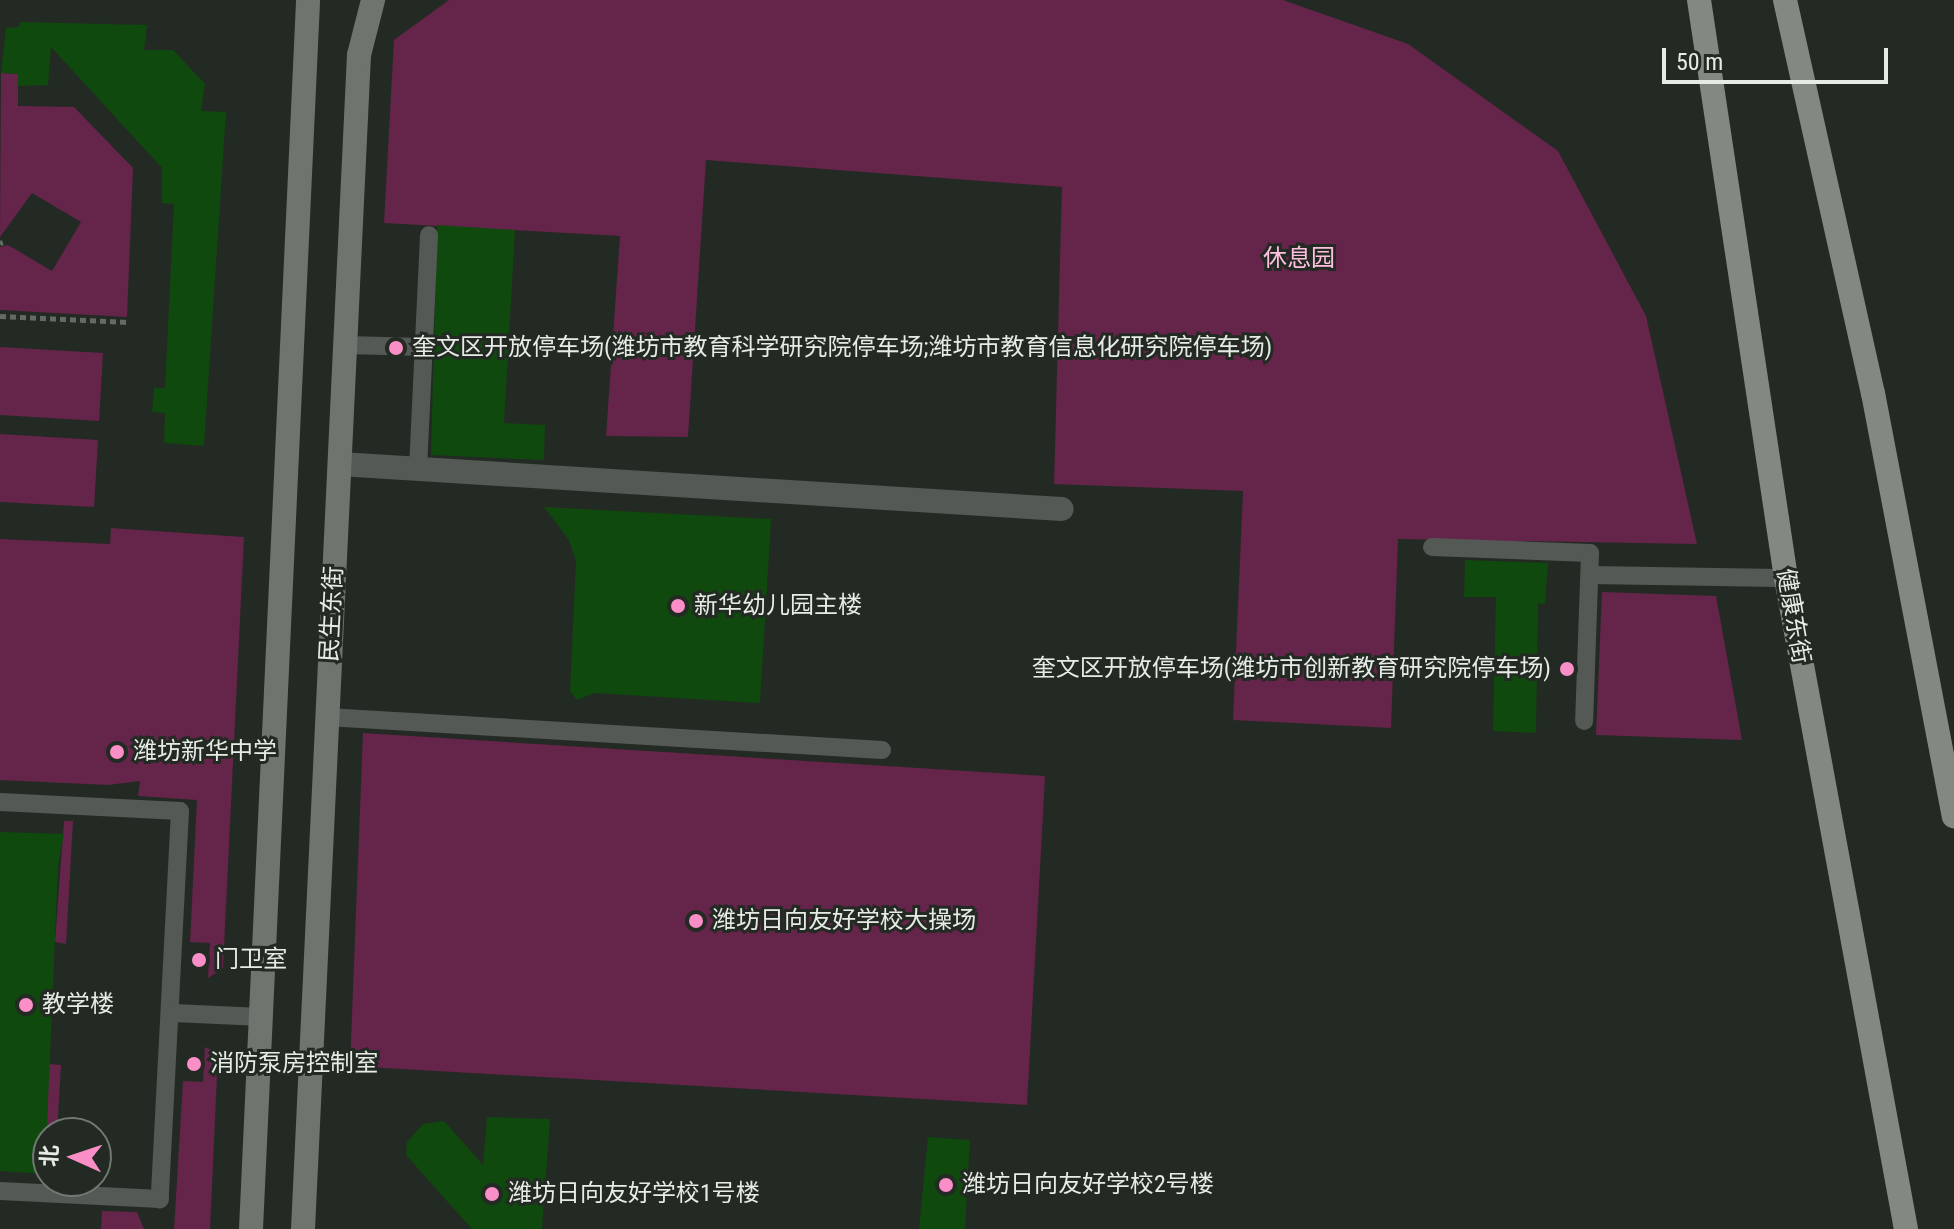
<!DOCTYPE html>
<html>
<head>
<meta charset="utf-8">
<style>
  body { margin:0 }
  #map { position:relative; width:1954px; height:1229px; overflow:hidden; background:#232a23; font-family:"Roboto Condensed","Noto Sans SC",sans-serif }
  div>[style] { position:absolute }
  .green>* { inset:0; background:#652449 }
  .building>* { inset:0; background:#10490e }
  .path>* { height:5px; margin-top:-2.5px; transform-origin:0; background:repeating-linear-gradient(90deg,#646a64 0 6px,transparent 0 10px) }
  .lane>* { height:18px; margin:-9px; padding:0 9px; transform-origin:9px; border-radius:9px; background:#555955 }
  .street>* { height:24px; margin:-12px; padding:0 12px; transform-origin:12px; border-radius:12px; background:#555955 }
  .secondary>* { height:24px; margin:-12px; padding:0 12px; transform-origin:12px; border-radius:12px; background:#6f746e }
  .primary>* { height:24px; margin:-12px; padding:0 12px; transform-origin:12px; border-radius:12px; background:#828981 }
  .dots>* { width:22px; height:22px; translate:-50% -50%; box-sizing:border-box; border:4px solid #232a23; border-radius:50% }
  span { translate:-50% -50%; white-space:nowrap; text-align:center; line-height:1.15; -webkit-text-stroke:6px #232a23; paint-order:stroke }
  .park-label { font-size:24px; color:#febfde }
  .poi-label { font-size:24px; color:#e7ebe6 }
  .left { translate:0 -50%; text-align:left }
  .right { translate:-100% -50%; text-align:right }
  .street-label { font-size:24px; color:#e7ebe6 }
  .north { position:absolute; left:32px; top:1117px; width:80px; height:80px; box-sizing:border-box; background:#232a23; border:2px solid #717771; border-radius:50%; rotate:273deg; font-size:22px; font-weight:700; line-height:32px; text-align:center; color:#e7ebe6 }
  .north::after { content:''; display:block; margin:auto; width:28px; height:36px; background:#fa8fc8; clip-path:polygon(50% 0,100% 100%,50% 72%,0 100%) }
  .scale { position:absolute; left:1662px; top:48px; width:226px; height:36px; box-sizing:border-box; border:4px solid #e7ebe6; border-top:0; padding-left:10px; font-size:24px; line-height:28px; white-space:nowrap; color:#e7ebe6; -webkit-text-stroke:6px #232a23; paint-order:stroke }
</style>
</head>
<body>
<div id="map">
  <div class="green">
    <div style="clip-path:polygon(449px 0,1283px 0,1408px 44px,1558px 151px,1646px 316px,1697px 544px,1398px 539px,1391px 728px,1233px 720px,1243px 491px,1054px 484px,1062px 187px,706px 160px,688px 437px,606px 436px,620px 236px,384px 223px,394px 40px)"></div>
    <div style="clip-path:polygon(1px 73px,18px 74px,18px 106px,74px 107px,133px 168px,127px 317px,0 310px,0 247px,8px 245px,52px 271px,81px 222px,32px 193px,0 237px)"></div>
    <div style="clip-path:polygon(0 347px,103px 353px,99px 421px,0 415px)"></div>
    <div style="clip-path:polygon(0 434px,98px 440px,94px 507px,0 502px)"></div>
    <div style="clip-path:polygon(111px 528px,244px 537px,223px 968px,208px 978px,210px 943px,190px 942px,197px 800px,138px 796px,140px 781px,108px 785px,0 780px,0 539px,110px 544px)"></div>
    <div style="clip-path:polygon(1602px 592px,1716px 596px,1742px 740px,1596px 735px)"></div>
    <div style="clip-path:polygon(363px 733px,1045px 776px,1027px 1105px,350px 1066px)"></div>
    <div style="clip-path:polygon(64px 821px,73px 821px,66px 944px,55px 942px)"></div>
    <div style="clip-path:polygon(205px 1047px,218px 1053px,210px 1229px,174px 1229px,183px 1081px,203px 1082px)"></div>
    <div style="clip-path:polygon(48px 1064px,61px 1065px,57px 1133px,48px 1133px,48px 1145px,43px 1144px)"></div>
    <div style="clip-path:polygon(102px 1211px,137px 1212px,144px 1229px,101px 1229px)"></div>
  </div>
  <div class="building">
    <div style="clip-path:polygon(20px 22px,147px 25px,144px 50px,173px 50px,205px 84px,201px 111px,226px 112px,204px 446px,164px 443px,165px 413px,152px 412px,154px 388px,165px 388px,174px 204px,162px 203px,162px 168px,51px 47px,48px 85px,18px 86px,18px 74px,1px 73px,6px 28px,19px 27px)"></div>
    <div style="clip-path:polygon(437px 225px,515px 230px,504px 423px,545px 425px,544px 460px,431px 455px)"></div>
    <div style="clip-path:polygon(544px 507px,771px 519px,760px 703px,594px 693px,577px 700px,570px 691px,576px 561px,569px 540px)"></div>
    <div style="clip-path:polygon(1465px 560px,1548px 563px,1545px 604px,1538px 603px,1536px 733px,1493px 731px,1496px 597px,1464px 597px)"></div>
    <div style="clip-path:polygon(0 832px,64px 834px,58px 865px,45px 1174px,0 1171px)"></div>
    <div style="clip-path:polygon(487px 1117px,550px 1119px,542px 1229px,472px 1229px,406px 1155px,407px 1142px,423px 1124px,444px 1121px,483px 1165px)"></div>
    <div style="clip-path:polygon(928px 1137px,970px 1140px,965px 1229px,919px 1229px)"></div>
  </div>
  <div class="path">
    <div style="left:0;top:243px;width:3px;rotate:-18deg"></div>
    <div style="left:0;top:316px;width:128px;rotate:2.7deg"></div>
  </div>
  <div class="lane">
    <div style="left:345px;top:345px;width:78px;rotate:1.5deg"></div>
    <div style="left:418px;top:469px;width:234px;rotate:-87.3deg"></div>
    <div style="left:1432px;top:547px;width:158px;rotate:2.2deg"></div>
    <div style="left:1590px;top:553px;width:168px;rotate:92deg"></div>
    <div style="left:1590px;top:575px;width:196px;rotate:0.9deg"></div>
    <div style="left:327px;top:717px;width:556px;rotate:3.4deg"></div>
    <div style="left:0;top:802px;width:180px;rotate:2.9deg"></div>
    <div style="left:180px;top:811px;width:389px;rotate:93deg"></div>
    <div style="left:160px;top:1199px;width:160px;rotate:-177.1deg"></div>
    <div style="left:173px;top:1013px;width:88px;rotate:2.6deg"></div>
  </div>
  <div class="street">
    <div style="left:340px;top:464px;width:723px;rotate:3.57deg"></div>
  </div>
  <div class="secondary">
    <div style="left:251px;top:1229px;width:1230px;rotate:-87.34deg"></div>
    <div style="left:303px;top:1229px;width:1175px;rotate:-87.27deg"></div>
    <div style="left:359px;top:55px;width:57px;rotate:-75.7deg"></div>
  </div>
  <div class="primary">
    <div style="left:1699px;top:0;width:585px;rotate:81.44deg"></div>
    <div style="left:1786px;top:578px;width:662px;rotate:79.56deg"></div>
    <div style="left:1785px;top:0;width:403px;rotate:77.4deg"></div>
    <div style="left:1873px;top:393px;width:431px;rotate:79.2deg"></div>
  </div>
  <div class="dots">
    <div style="left:396px;top:348px;background:#fa8fc8"></div>
    <div style="left:678px;top:606px;background:#fa8fc8"></div>
    <div style="left:1567px;top:669px;background:#fa8fc8"></div>
    <div style="left:117px;top:752px;background:#fa8fc8"></div>
    <div style="left:696px;top:921px;background:#fa8fc8"></div>
    <div style="left:199px;top:960px;background:#fa8fc8"></div>
    <div style="left:26px;top:1005px;background:#fa8fc8"></div>
    <div style="left:194px;top:1064px;background:#fa8fc8"></div>
    <div style="left:946px;top:1185px;background:#fa8fc8"></div>
    <div style="left:492px;top:1194px;background:#fa8fc8"></div>
  </div>
  <div class="park-label">
    <span style="left:1299px;top:259px">休息园</span>
  </div>
  <div class="poi-label">
    <span class="left" style="left:412px;top:348px">奎文区开放停车场(潍坊市教育科学研究院停车场;潍坊市教育信息化研究院停车场)</span>
    <span class="left" style="left:694px;top:606px">新华幼儿园主楼</span>
    <span class="right" style="left:1551px;top:669px">奎文区开放停车场(潍坊市创新教育研究院停车场)</span>
    <span class="left" style="left:133px;top:752px">潍坊新华中学</span>
    <span class="left" style="left:712px;top:921px">潍坊日向友好学校大操场</span>
    <span class="left" style="left:215px;top:960px">门卫室</span>
    <span class="left" style="left:42px;top:1005px">教学楼</span>
    <span class="left" style="left:210px;top:1064px">消防泵房控制室</span>
    <span class="left" style="left:962px;top:1185px">潍坊日向友好学校2号楼</span>
    <span class="left" style="left:508px;top:1194px">潍坊日向友好学校1号楼</span>
  </div>
  <div class="street-label">
    <span style="left:332px;top:614px;rotate:-87deg">民生东街</span>
    <span style="left:1793px;top:616px;rotate:80deg">健康东街</span>
  </div>
  <div class="north">北</div>
  <div class="scale">50 m</div>
</div>
</body>
</html>
